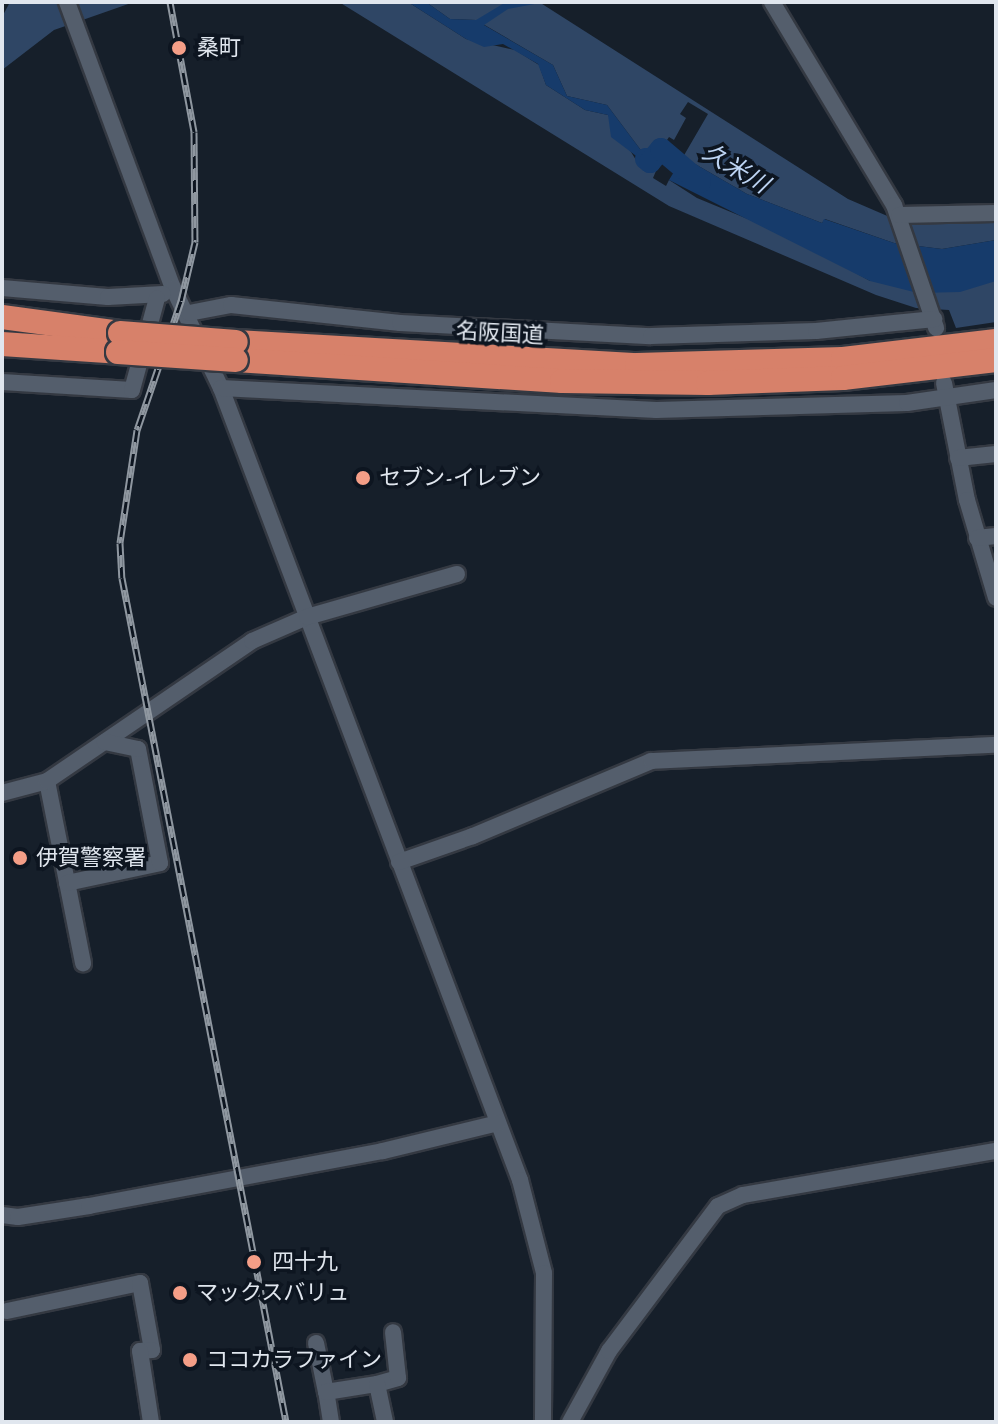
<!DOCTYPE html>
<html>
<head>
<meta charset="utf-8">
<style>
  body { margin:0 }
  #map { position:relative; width:998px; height:1424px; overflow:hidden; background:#161f2a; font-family:"Crimson Pro","Noto Sans JP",serif }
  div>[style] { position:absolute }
  .green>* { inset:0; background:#2f4665 }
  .water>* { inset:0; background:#163b6b }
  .river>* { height:22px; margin:-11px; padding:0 11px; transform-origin:11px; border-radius:11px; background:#163b6b }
  .roads { filter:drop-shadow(2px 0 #343942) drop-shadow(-2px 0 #343942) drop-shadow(0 2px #343942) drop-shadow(0 -2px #343942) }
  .minor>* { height:16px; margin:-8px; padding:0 8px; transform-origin:8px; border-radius:8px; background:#545e6c }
  .highway>* { height:24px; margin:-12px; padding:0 12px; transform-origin:12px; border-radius:12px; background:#d7816a }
  .rail>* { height:7px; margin-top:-3.5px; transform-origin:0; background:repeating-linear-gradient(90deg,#0d1520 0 12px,#8f97a0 0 24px); box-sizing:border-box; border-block:2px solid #8f97a0 }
  .bridges { filter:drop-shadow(2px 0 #343942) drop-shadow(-2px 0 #343942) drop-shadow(0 2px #343942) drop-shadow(0 -2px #343942) }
  .highway-bridge>* { height:24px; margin:-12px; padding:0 12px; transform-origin:12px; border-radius:12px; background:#d7816a }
  .dots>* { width:22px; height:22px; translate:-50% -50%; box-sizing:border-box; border:4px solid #0d1520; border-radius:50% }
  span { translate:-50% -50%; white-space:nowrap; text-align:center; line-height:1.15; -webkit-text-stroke:7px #0d1520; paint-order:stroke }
  .poi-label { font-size:22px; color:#e0e6ee }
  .left { translate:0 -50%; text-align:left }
  .street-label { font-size:22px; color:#e0e6ee }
  .water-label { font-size:24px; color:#bdd4f3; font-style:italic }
  .frame { position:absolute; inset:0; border:4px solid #e0e6ee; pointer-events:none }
</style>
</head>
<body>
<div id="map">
  <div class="green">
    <div style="clip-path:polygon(10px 2px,134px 2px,54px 30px,2px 70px,2px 17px)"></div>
    <div style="clip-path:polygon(339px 2px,408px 2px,466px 39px,515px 50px,539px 65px,546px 85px,585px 110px,608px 115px,636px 160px,656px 171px,653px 178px,666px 186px,669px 180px,697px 198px,791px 237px,870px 281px,996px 281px,996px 322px,956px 328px,949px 310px,916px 308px,876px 295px,669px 206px)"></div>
    <div style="clip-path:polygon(426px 2px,539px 2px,848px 199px,892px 218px,925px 224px,996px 214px,996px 240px,942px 249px,894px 243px,825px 219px,822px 223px,747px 194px,683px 157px,708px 114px,688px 102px,680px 114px,686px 118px,674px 140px,669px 137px,661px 149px,643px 153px,607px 105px,567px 96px,553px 65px,476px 20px,450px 19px)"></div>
  </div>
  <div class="water">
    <div style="clip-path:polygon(408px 2px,426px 2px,450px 19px,476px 20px,506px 2px,545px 2px,508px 9px,484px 25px,553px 65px,567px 96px,607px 105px,643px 153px,666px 153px,656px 171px,611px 137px,608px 115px,585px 110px,546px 85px,538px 64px,503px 44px,484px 47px,466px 39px)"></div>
    <div style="clip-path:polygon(683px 157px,747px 194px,822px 223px,824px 219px,894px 243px,942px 249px,996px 240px,996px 281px,960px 292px,918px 293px,870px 281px,669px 180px)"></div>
  </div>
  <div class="river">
    <div style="left:646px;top:159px;width:5px;rotate:37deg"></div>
    <div style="left:650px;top:162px;width:17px;rotate:-50deg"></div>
    <div style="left:661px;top:149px;width:51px;rotate:40.2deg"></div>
  </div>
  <div class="roads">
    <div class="minor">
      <div style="left:67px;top:2px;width:305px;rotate:69.7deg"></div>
      <div style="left:173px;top:288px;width:111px;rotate:64.4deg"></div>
      <div style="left:221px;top:388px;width:847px;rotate:69.32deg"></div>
      <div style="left:520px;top:1180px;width:96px;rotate:75.5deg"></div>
      <div style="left:544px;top:1273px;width:149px;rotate:90.4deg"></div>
      <div style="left:772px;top:2px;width:237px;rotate:59deg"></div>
      <div style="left:894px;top:205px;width:130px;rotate:71.1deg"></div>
      <div style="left:899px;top:215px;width:97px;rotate:-1.2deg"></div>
      <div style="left:2px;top:288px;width:106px;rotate:4.9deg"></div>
      <div style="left:108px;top:297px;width:55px;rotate:-3.1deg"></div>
      <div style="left:189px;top:313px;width:43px;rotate:-10.8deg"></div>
      <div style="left:231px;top:305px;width:170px;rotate:6.1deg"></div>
      <div style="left:400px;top:323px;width:251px;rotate:3deg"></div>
      <div style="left:651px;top:336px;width:165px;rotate:-1.7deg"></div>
      <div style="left:816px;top:331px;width:119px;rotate:-5.8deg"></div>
      <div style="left:2px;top:382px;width:130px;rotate:3.5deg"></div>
      <div style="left:132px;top:390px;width:95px;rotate:-74.8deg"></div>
      <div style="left:944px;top:383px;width:119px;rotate:78.9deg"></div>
      <div style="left:967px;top:500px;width:102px;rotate:73.5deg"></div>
      <div style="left:221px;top:388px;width:436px;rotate:2.9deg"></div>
      <div style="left:656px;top:410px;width:251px;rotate:-1.6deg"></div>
      <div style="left:907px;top:403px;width:90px;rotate:-8.3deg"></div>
      <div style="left:958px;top:458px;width:38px;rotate:-6deg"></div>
      <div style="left:977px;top:538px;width:19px;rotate:-6deg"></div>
      <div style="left:47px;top:781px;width:186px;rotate:78.8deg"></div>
      <div style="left:2px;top:793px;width:47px;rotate:-14.9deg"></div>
      <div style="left:47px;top:781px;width:248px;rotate:-34.3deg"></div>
      <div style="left:252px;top:641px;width:60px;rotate:-23.6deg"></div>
      <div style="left:307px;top:617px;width:156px;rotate:-16deg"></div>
      <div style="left:399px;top:862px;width:78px;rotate:-19.4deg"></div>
      <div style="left:473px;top:836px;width:193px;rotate:-22.8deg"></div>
      <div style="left:651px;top:761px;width:345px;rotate:-2.7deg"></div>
      <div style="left:67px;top:883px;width:95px;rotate:-12.1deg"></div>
      <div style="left:160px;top:863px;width:116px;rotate:-100.9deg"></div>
      <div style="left:138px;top:749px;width:34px;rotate:-168deg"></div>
      <div style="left:2px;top:1215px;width:16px;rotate:7deg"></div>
      <div style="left:18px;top:1217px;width:72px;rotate:-8.8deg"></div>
      <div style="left:89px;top:1206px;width:299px;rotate:-10.6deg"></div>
      <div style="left:383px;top:1151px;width:118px;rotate:-13.7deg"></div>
      <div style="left:7px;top:1311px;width:136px;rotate:-11.9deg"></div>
      <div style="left:140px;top:1283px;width:68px;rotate:79.8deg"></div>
      <div style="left:152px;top:1350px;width:12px;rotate:175deg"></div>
      <div style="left:140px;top:1351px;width:72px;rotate:81.2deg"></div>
      <div style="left:316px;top:1343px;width:50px;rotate:78.5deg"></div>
      <div style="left:377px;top:1384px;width:22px;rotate:-16deg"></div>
      <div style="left:398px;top:1378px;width:46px;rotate:-96.2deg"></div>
      <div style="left:331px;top:1422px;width:30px;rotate:-99deg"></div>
      <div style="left:326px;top:1392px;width:52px;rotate:-8.9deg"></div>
      <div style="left:377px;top:1384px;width:39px;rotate:78deg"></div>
      <div style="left:570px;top:1422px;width:81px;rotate:-61.2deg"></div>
      <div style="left:609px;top:1351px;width:181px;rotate:-53.1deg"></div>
      <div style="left:718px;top:1206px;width:27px;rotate:-24deg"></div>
      <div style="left:743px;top:1195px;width:257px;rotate:-9.9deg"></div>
    </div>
    <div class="highway">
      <div style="left:2px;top:317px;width:119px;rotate:7.7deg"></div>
      <div style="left:236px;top:342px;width:402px;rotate:3.3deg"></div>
      <div style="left:637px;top:365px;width:206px;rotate:-1.7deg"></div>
      <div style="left:843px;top:359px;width:154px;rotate:-6.7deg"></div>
      <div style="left:2px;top:344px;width:116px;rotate:3.9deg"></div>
      <div style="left:236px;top:360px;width:327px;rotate:3.7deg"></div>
      <div style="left:562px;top:381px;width:146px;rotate:0.8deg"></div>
      <div style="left:708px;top:383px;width:135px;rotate:-2.1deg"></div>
      <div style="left:843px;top:378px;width:154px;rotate:-6.7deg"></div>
    </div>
  </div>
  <div class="rail">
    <div style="left:170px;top:2px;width:132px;rotate:79.5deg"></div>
    <div style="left:194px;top:132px;width:110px;rotate:89.5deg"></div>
    <div style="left:195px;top:242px;width:61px;rotate:103.3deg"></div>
    <div style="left:181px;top:301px;width:136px;rotate:108.8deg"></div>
    <div style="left:137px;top:430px;width:114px;rotate:98.6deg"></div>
    <div style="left:120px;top:543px;width:35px;rotate:87deg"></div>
    <div style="left:122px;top:578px;width:860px;rotate:79deg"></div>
  </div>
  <div class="bridges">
    <div class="highway-bridge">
      <div style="left:120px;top:333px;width:116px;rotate:4.4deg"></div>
      <div style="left:118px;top:352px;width:118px;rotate:3.9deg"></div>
    </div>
  </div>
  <div class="dots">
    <div style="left:179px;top:48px;background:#f49e87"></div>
    <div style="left:363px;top:478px;background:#f49e87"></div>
    <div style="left:20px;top:858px;background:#f49e87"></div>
    <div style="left:254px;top:1262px;background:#f49e87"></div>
    <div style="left:180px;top:1293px;background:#f49e87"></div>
    <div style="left:190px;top:1360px;background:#f49e87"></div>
  </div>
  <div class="poi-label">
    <span class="left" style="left:197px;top:48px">桑町</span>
    <span class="left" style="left:379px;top:478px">セブン-イレブン</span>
    <span class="left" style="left:36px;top:858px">伊賀警察署</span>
    <span class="left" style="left:272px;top:1262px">四十九</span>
    <span class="left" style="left:196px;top:1293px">マックスバリュ</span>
    <span class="left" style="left:206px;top:1360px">ココカラファイン</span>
  </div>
  <div class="street-label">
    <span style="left:500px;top:333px;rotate:3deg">名阪国道</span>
  </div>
  <div class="water-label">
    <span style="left:736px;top:168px;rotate:31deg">久米川</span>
  </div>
  <div class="frame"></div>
</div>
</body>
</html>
